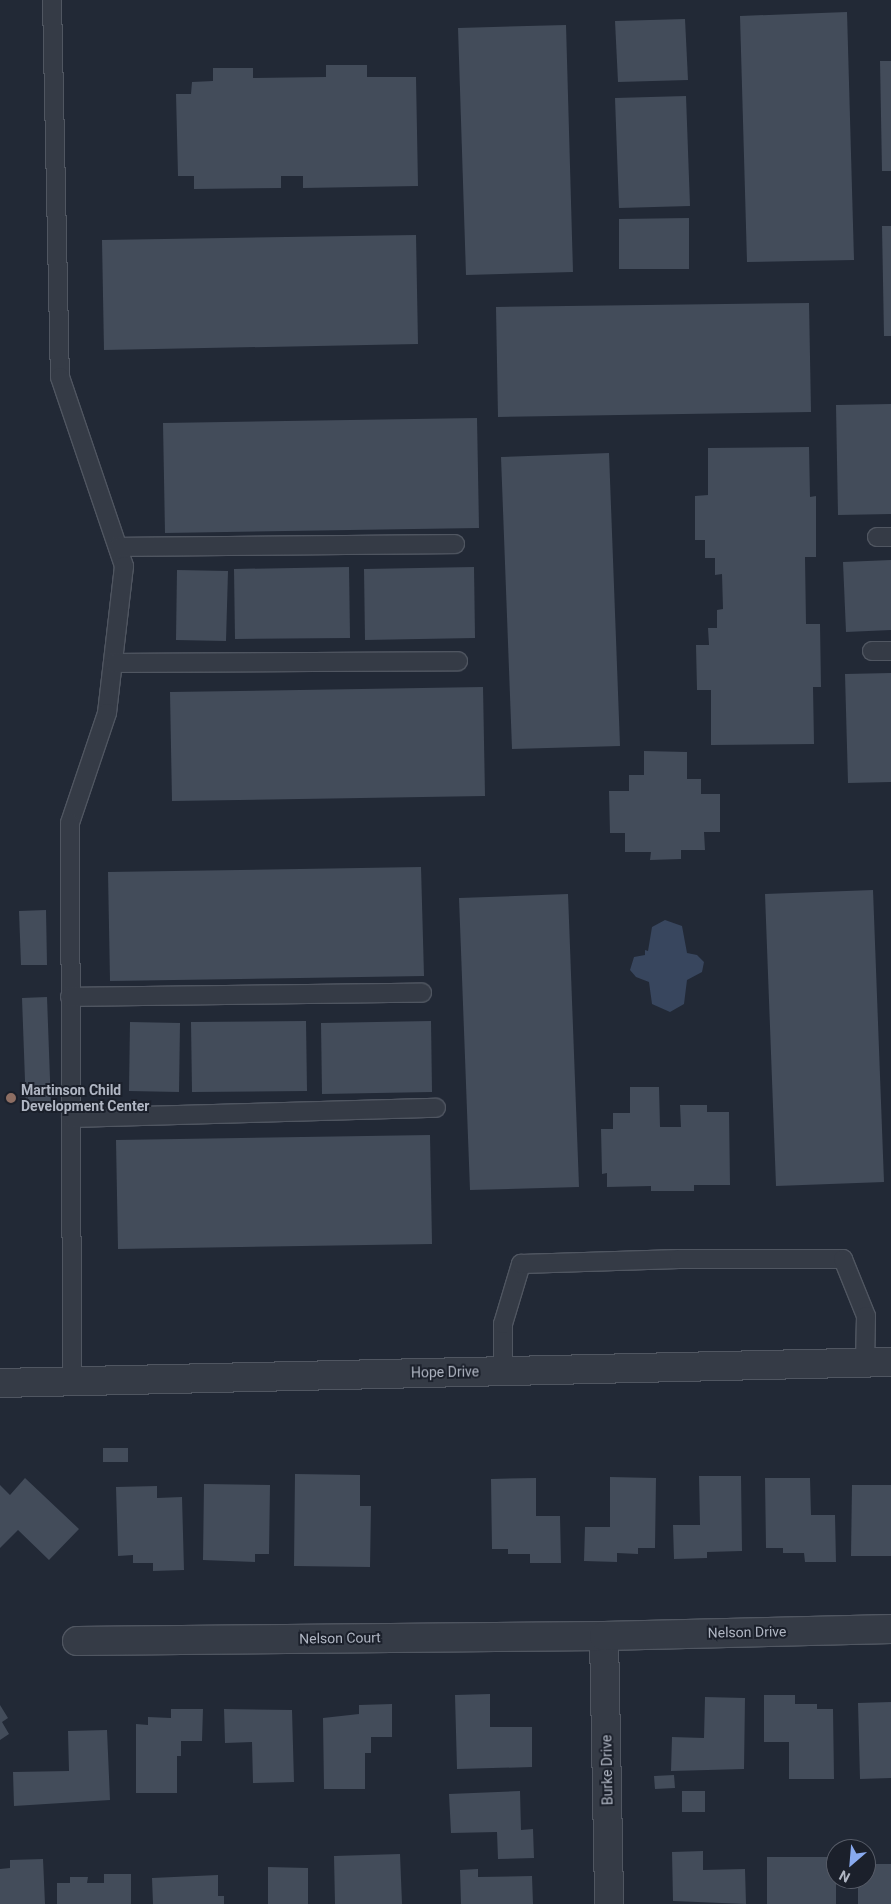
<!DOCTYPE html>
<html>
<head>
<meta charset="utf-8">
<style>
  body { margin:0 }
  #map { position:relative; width:891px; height:1904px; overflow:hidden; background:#222936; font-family:Roboto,sans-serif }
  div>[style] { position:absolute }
  .water>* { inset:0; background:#38465e }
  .building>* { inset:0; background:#434c5a }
  .roads { filter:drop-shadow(1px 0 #505661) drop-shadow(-1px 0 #505661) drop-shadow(0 1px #505661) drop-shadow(0 -1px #505661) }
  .service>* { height:18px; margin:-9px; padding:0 9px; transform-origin:9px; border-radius:9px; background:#353b46 }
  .minor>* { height:28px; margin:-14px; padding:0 14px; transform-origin:14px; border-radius:14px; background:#353b46 }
  .tertiary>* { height:28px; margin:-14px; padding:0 14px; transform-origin:14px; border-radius:14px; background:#353b46 }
  .dots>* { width:14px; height:14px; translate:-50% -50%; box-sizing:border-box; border:2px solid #1b202b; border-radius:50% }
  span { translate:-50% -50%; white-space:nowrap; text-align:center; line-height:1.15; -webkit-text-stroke:4px #1b202b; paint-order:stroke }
  .poi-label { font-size:14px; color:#b0b6c3; font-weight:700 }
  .left { translate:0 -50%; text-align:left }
  .street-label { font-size:14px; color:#b0b6c3 }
  .north { position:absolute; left:826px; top:1839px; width:50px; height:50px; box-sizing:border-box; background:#1b202b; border:1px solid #575c68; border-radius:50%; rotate:207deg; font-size:14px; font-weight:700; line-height:20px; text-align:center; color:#b0b6c3 }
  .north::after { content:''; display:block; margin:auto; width:18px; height:22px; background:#89aaef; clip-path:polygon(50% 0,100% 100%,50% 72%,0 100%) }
</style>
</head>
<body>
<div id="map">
  <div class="water">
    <div style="clip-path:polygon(665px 920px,682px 926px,687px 953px,697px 955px,704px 962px,702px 972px,687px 980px,684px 1004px,670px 1012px,652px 1004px,649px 982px,636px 977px,630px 970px,634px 957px,645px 955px,645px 950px,648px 951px,652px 927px)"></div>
  </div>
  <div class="building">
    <div style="clip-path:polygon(847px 12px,854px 260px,747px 262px,740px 16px)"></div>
    <div style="clip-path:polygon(685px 19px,688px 80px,618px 82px,615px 21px)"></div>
    <div style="clip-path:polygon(566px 25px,573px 272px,466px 275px,458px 28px)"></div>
    <div style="clip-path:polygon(880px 61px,891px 61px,891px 171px,882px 171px)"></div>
    <div style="clip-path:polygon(326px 65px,367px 65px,367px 77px,416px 77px,418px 186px,303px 188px,303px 176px,281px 176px,281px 188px,194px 189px,194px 176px,178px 176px,176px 94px,191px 94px,192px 82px,213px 81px,213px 68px,253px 68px,253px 78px,326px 77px)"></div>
    <div style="clip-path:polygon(686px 96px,690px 206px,619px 208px,615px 98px)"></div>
    <div style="clip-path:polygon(689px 218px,689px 269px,619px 269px,619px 219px)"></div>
    <div style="clip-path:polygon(882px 226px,891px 226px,891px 336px,884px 336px)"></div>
    <div style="clip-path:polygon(416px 235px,418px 344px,104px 350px,102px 240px)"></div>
    <div style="clip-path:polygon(809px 303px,811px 412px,498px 417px,496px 307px)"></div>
    <div style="clip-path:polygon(891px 404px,891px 514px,838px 515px,836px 405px)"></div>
    <div style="clip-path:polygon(477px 418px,479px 528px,165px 533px,163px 423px)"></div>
    <div style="clip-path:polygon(809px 447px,810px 497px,816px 496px,816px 557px,805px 557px,806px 624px,820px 624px,821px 687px,813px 687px,814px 744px,711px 745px,711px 690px,697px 690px,696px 645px,709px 645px,708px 628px,717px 628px,717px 610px,723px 609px,722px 574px,715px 575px,715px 558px,705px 558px,705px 540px,695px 540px,695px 496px,708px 495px,708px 448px)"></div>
    <div style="clip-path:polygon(609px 453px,620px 746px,512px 749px,501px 457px)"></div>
    <div style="clip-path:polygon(891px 560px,891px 630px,846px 632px,843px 562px)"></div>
    <div style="clip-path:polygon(349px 567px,350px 638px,235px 639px,234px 569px)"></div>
    <div style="clip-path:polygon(474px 567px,475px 638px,365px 640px,364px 569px)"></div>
    <div style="clip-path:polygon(177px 570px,228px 571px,226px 641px,176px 640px)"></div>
    <div style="clip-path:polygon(891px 673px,891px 782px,848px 783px,845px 674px)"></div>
    <div style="clip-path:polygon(483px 687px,485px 796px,172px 801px,170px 692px)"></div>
    <div style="clip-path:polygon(644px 751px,687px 752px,687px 779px,701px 779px,701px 794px,720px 794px,720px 832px,704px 832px,705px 850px,681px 850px,681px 859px,650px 860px,651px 852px,625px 852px,625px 833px,610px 833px,609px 791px,629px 791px,629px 775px,644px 775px)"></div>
    <div style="clip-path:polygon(421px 867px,424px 976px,110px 981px,108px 872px)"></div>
    <div style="clip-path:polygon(873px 890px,884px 1182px,776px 1186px,765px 894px)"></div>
    <div style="clip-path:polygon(568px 894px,579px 1187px,470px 1190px,459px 898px)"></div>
    <div style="clip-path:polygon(46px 910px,47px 965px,21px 965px,19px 911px)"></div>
    <div style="clip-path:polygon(47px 997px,51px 1107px,26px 1108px,22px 998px)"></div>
    <div style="clip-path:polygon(306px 1021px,307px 1091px,192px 1092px,191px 1022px)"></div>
    <div style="clip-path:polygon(431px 1021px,432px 1092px,322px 1094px,321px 1023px)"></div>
    <div style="clip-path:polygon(130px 1022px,180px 1023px,179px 1092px,129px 1091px)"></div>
    <div style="clip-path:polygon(630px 1087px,659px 1087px,660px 1127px,681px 1127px,680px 1105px,707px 1105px,707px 1112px,729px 1112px,730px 1185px,694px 1185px,694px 1191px,651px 1191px,651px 1186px,607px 1187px,607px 1173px,602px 1174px,601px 1129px,613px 1129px,613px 1113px,630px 1113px)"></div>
    <div style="clip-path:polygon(430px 1135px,432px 1244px,118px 1249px,116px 1140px)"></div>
    <div style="clip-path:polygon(103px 1448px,128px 1448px,128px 1462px,103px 1462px)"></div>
    <div style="clip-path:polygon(295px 1474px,360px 1475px,360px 1506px,371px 1506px,370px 1567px,294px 1566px)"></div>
    <div style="clip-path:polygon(699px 1476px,741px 1476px,742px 1551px,707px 1552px,707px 1558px,674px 1559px,673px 1525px,700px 1525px)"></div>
    <div style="clip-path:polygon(610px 1477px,656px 1478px,655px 1548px,638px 1548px,638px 1554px,617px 1553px,617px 1562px,584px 1561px,585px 1527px,610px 1527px)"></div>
    <div style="clip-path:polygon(25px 1478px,79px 1529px,49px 1560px,18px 1530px,0 1548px,0 1485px,10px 1495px)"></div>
    <div style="clip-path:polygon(536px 1478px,536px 1516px,560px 1516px,561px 1563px,530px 1563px,530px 1554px,508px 1554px,508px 1549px,492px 1549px,491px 1479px)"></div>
    <div style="clip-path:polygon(765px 1478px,810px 1478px,811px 1515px,835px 1515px,836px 1562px,805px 1562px,804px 1553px,783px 1553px,783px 1548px,766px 1548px)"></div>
    <div style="clip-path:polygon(204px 1484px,270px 1485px,269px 1554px,255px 1554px,255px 1562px,203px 1560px)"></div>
    <div style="clip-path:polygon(852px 1485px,891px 1485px,891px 1556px,851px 1556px)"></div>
    <div style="clip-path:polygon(157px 1486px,157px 1498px,182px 1497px,184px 1570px,153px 1571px,153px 1563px,133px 1563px,133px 1555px,118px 1556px,116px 1487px)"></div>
    <div style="clip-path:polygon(490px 1694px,490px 1727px,532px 1727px,532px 1767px,457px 1769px,455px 1695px)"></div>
    <div style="clip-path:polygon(764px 1695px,795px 1695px,795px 1704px,817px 1704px,817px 1709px,833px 1709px,834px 1779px,789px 1779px,789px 1742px,764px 1742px)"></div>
    <div style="clip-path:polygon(705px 1697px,745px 1698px,744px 1769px,671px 1771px,672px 1737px,704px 1738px)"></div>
    <div style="clip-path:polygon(891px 1702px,891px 1778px,860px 1779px,858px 1703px)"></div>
    <div style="clip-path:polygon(392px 1704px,392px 1737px,371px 1737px,371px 1753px,365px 1753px,365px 1789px,324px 1789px,323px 1718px,359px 1714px,359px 1705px)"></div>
    <div style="clip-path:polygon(0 1705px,8px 1718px,2px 1722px,9px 1734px,0 1740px)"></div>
    <div style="clip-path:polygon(171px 1709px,203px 1709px,202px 1741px,181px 1741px,181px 1756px,177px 1756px,177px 1793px,136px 1793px,136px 1724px,148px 1725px,148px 1717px,171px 1718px)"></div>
    <div style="clip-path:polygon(224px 1709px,292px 1710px,294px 1782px,253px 1783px,252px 1742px,225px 1743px)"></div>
    <div style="clip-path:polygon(107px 1730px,110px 1800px,14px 1806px,13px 1772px,69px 1771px,68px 1731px)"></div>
    <div style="clip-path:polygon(674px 1775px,675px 1788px,655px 1789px,654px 1776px)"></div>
    <div style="clip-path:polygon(520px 1791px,521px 1830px,533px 1829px,534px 1858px,498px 1859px,497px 1832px,451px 1833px,449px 1794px)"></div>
    <div style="clip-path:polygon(682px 1791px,705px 1791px,705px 1812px,682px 1812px)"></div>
    <div style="clip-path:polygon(703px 1851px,703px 1870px,745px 1869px,746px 1904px,673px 1901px,672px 1852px)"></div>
    <div style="clip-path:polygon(400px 1854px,402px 1904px,335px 1904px,334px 1856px)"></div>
    <div style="clip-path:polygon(767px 1857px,836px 1857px,836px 1904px,767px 1904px)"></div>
    <div style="clip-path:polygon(43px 1859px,45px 1904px,0 1904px,0 1869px,10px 1868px,10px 1860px)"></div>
    <div style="clip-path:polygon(866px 1864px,891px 1864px,891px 1904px,858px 1904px,858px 1879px,866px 1879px)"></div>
    <div style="clip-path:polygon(268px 1867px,308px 1868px,308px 1904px,268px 1904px)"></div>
    <div style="clip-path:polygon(478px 1869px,478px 1877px,532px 1876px,533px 1904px,461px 1904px,460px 1870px)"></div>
    <div style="clip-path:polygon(104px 1874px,131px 1874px,131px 1904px,57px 1904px,57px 1883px,70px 1883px,70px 1877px,88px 1877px,87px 1883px,104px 1883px)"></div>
    <div style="clip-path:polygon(218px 1875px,218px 1896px,224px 1896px,224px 1904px,153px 1904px,152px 1878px)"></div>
  </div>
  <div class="roads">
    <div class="service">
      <div style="left:52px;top:0;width:377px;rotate:88.8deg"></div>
      <div style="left:60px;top:377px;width:200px;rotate:71.3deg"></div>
      <div style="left:124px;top:566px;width:148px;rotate:96.6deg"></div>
      <div style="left:107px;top:713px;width:116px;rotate:108.6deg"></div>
      <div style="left:70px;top:823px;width:558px;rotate:89.79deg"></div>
      <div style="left:877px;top:537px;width:14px"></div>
      <div style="left:118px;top:547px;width:337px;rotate:-0.5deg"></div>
      <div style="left:872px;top:651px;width:19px"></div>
      <div style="left:115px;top:663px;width:343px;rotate:-0.3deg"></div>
      <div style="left:70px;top:997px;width:352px;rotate:-0.7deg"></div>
      <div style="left:71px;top:1118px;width:365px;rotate:-1.6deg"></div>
      <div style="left:503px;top:1371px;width:47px;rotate:-90deg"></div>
      <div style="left:503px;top:1324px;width:63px;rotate:-73.3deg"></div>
      <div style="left:521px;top:1264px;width:158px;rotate:-1.8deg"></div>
      <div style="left:679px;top:1259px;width:164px"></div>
      <div style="left:843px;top:1259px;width:61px;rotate:68deg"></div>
      <div style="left:866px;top:1316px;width:47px;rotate:91.2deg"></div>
    </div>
    <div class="minor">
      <div style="left:604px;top:1636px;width:268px;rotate:88.9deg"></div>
      <div style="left:77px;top:1641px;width:527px;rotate:-0.54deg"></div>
      <div style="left:604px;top:1636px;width:287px;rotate:-1.4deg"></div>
    </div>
    <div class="tertiary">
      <div style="left:0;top:1383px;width:891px;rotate:-1.35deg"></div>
    </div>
  </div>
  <div class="dots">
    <div style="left:11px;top:1098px;background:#8d6e63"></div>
  </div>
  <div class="poi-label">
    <span class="left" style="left:21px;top:1098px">Martinson Child<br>Development Center</span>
  </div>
  <div class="street-label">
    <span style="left:445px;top:1372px;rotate:-1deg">Hope Drive</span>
    <span style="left:747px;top:1632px;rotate:-1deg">Nelson Drive</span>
    <span style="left:340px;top:1638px;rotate:-1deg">Nelson Court</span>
    <span style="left:607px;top:1770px;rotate:-91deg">Burke Drive</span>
  </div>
  <div class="north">N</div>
</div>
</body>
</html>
